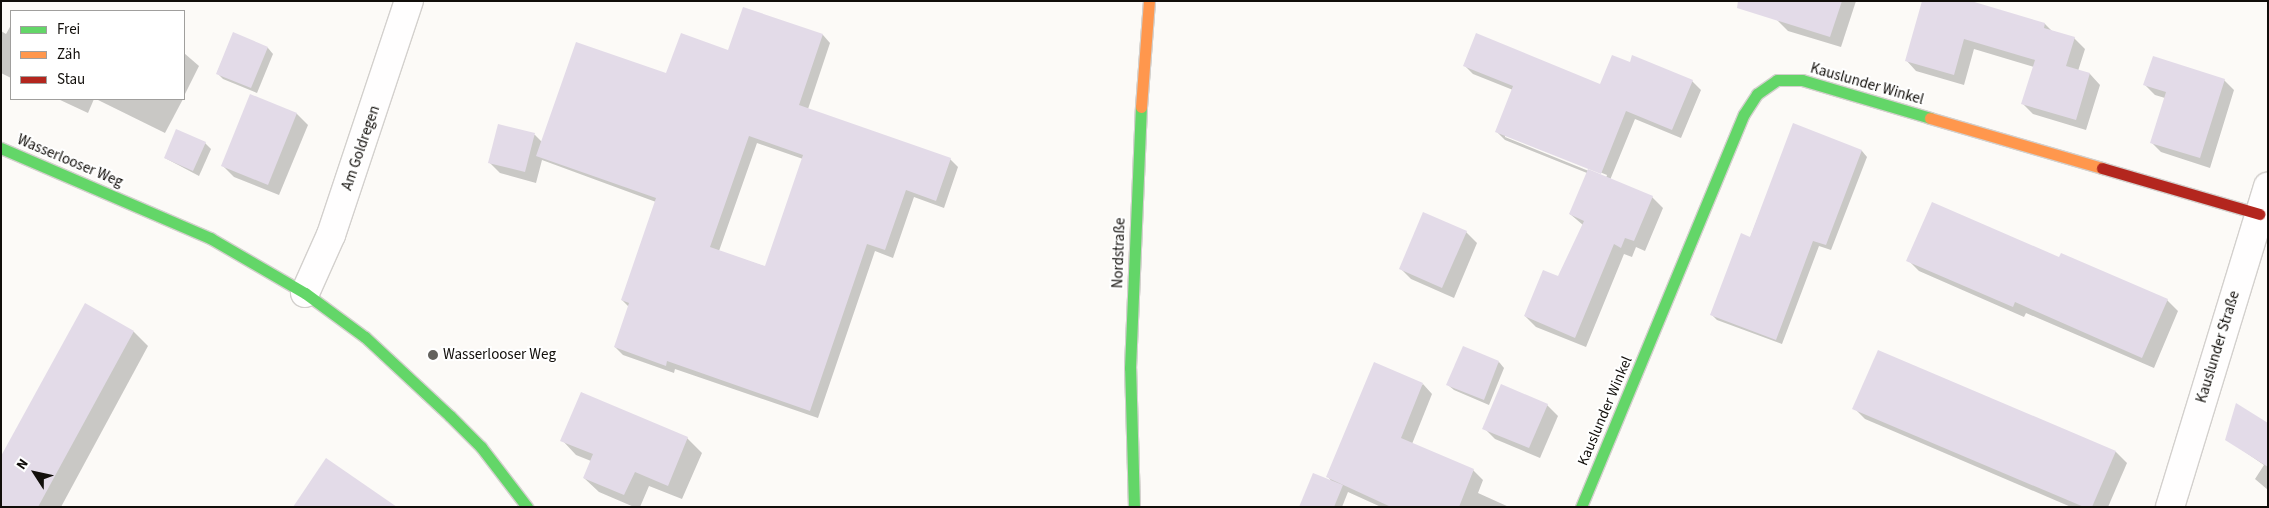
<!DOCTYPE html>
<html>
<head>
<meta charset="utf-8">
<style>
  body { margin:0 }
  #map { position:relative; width:2269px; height:508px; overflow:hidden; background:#fcfaf7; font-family:"Source Sans 3",sans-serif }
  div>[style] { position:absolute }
  .shadow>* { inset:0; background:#0003 }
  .building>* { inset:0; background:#e3dbe8 }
  .roads { filter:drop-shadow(1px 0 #d3d0cd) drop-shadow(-1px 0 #d3d0cd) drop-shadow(0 1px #d3d0cd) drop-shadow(0 -1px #d3d0cd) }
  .street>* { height:28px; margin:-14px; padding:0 14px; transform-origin:14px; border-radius:14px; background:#fffefe }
  .fast>* { height:11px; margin:-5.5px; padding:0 5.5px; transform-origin:5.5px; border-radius:5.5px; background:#63d668 }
  .slow>* { height:11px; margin:-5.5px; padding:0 5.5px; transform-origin:5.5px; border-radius:5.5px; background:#ff974d }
  .jam>* { height:11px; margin:-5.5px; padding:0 5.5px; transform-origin:5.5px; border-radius:5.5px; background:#b3261e }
  .dots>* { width:14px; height:14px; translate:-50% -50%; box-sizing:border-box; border:2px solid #fff; border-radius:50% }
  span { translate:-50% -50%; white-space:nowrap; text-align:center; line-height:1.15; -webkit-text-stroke:4px #fff; paint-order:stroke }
  .street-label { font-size:15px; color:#110e0a }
  .poi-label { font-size:15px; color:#110e0a }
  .left { translate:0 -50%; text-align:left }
  .frame { position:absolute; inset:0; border:2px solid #110e0a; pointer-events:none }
  .legend { position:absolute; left:10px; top:10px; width:175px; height:90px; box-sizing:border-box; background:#fff; border:1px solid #a09f9d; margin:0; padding:6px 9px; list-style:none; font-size:15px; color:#110e0a }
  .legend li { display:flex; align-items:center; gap:10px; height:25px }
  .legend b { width:25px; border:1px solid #a09f9d }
  .north { position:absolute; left:10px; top:448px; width:50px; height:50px; -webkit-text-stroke:4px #fff; paint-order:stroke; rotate:305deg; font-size:14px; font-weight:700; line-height:20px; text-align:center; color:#110e0a }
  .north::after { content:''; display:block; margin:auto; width:18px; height:22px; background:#110e0a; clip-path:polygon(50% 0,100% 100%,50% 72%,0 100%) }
</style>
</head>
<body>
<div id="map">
  <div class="shadow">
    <div style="clip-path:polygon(1783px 1px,1856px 1px,1841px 47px,1788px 31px,1777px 20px)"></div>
    <div style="clip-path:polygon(1966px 1px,2045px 24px,2052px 31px,2074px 38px,2085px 49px,2078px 71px,2090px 74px,2100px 85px,2086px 130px,2033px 114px,2023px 104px,2034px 67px,1974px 49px,1964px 85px,1916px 71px,1906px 60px)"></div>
    <div style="clip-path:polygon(evenodd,744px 9px,823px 35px,830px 43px,808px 109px,950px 159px,958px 167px,944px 208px,914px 197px,893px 258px,875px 251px,818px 418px,675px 369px,674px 373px,623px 355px,615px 347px,629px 307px,622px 300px,656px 202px,542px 160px,536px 183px,500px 173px,489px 162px,499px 125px,535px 135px,542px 142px,667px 75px,729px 52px,744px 9px,757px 143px,803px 159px,766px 267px,719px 251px,757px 143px)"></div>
    <div style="clip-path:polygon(11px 25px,11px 78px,1px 73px,1px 31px,6px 34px)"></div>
    <div style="clip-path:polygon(233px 34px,268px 48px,273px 54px,257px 93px,223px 79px,217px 73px)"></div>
    <div style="clip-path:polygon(184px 53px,199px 66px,184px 96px)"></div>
    <div style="clip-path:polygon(evenodd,1631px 63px,1692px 81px,1701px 90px,1681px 138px,1635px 119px,1610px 180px,1652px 197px,1663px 208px,1645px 251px,1636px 247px,1632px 257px,1624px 254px,1586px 347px,1536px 327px,1525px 316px,1559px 278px,1583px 225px,1570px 214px,1587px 173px,1505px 140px,1496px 131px,1513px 90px,1473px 74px,1464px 65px,1601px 86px,1631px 63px,1505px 134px,1607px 175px,1606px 178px,1505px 137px,1505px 134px)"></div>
    <div style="clip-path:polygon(2224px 80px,2234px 90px,2210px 168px,2161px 152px,2151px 142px,2165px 98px,2155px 95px,2145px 85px)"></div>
    <div style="clip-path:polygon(251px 96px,297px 114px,308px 125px,279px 195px,234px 177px,223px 166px)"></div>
    <div style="clip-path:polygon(58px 99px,94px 99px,88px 113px)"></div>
    <div style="clip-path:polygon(96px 99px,183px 99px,165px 133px)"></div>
    <div style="clip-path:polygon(1794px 125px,1862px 151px,1867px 157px,1831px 250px,1819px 246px,1782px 344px,1717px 320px,1712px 315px,1750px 238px)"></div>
    <div style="clip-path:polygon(205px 143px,211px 149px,199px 176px,165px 158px)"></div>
    <div style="clip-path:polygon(1466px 232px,1477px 243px,1454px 298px,1411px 279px,1400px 268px)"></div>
    <div style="clip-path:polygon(2060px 259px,2167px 300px,2178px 311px,2154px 368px,2026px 313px,2024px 317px,1919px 271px,1908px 260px)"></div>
    <div style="clip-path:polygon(85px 305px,134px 332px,148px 346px,61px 507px,1px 507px)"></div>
    <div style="clip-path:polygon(1499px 362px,1504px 368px,1489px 405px,1454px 390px,1448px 385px)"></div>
    <div style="clip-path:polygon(1423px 384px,1432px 394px,1412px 444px,1473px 470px,1483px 480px,1478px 493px,1509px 507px,1381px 507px,1348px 492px,1342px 507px,1301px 507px,1333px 483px,1328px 477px)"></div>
    <div style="clip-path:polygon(582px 394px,687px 438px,702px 453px,682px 499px,649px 486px,640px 507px,634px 507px,599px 492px,584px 478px,591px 461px,576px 455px,562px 440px)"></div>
    <div style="clip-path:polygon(1547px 405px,1558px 416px,1540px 458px,1495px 439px,1484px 428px)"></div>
    <div style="clip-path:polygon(1854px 408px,2116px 452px,2127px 463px,2108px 507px,2071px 507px,1865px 419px)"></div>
    <div style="clip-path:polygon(2268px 425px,2268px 490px,2255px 479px,2264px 465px,2226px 439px)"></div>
  </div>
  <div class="building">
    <div style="clip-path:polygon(1738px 1px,1842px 1px,1830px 37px,1737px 8px)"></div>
    <div style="clip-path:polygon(1922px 1px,1971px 1px,2045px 23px,2044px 28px,2075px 37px,2066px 66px,2090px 73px,2076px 120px,2021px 104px,2035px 60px,1964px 39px,1954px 75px,1905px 61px)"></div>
    <div style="clip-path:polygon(evenodd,743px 7px,823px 34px,799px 105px,951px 158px,936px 201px,906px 190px,885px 250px,867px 244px,810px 411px,667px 361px,666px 366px,614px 347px,629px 303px,621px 300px,656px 198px,536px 156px,576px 42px,666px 73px,681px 33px,728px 50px,743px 7px,749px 136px,803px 155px,765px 266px,710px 247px,749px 136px)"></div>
    <div style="clip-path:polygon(233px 32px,268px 47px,251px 88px,216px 74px)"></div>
    <div style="clip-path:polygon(1476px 33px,1600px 84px,1612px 55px,1630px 62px,1632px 55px,1693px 80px,1672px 130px,1626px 111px,1601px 174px,1495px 132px,1513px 86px,1463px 66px)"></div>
    <div style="clip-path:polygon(2153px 56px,2225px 79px,2200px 158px,2150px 143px,2166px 92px,2143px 85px)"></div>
    <div style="clip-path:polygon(250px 94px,297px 113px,268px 185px,221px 166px)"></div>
    <div style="clip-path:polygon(1793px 123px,1862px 150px,1826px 245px,1813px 241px,1776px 340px,1710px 315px,1741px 233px,1750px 237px)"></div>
    <div style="clip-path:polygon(498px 124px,535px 133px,525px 172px,488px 163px)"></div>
    <div style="clip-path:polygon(176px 129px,206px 142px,193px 171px,164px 158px)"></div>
    <div style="clip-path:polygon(1588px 169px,1653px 196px,1634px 241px,1625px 238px,1621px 248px,1614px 244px,1575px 338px,1524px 316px,1543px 270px,1558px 276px,1584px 221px,1569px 214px)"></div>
    <div style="clip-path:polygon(1932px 202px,2059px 257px,2061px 253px,2168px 299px,2142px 358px,2015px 302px,2013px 307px,1906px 261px)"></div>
    <div style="clip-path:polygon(1423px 212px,1467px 231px,1442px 288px,1399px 269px)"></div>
    <div style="clip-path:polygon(85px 303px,134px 331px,38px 507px,1px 507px,1px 456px)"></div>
    <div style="clip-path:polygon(1463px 346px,1499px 361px,1484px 400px,1446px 385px)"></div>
    <div style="clip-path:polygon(1878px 350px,2116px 451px,2092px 507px,2084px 507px,1852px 409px)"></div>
    <div style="clip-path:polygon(1374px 362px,1423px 383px,1401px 438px,1474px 469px,1459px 507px,1391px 507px,1326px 477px)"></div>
    <div style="clip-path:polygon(1501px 384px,1548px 404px,1529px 448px,1482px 429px)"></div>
    <div style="clip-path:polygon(581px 392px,688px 437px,668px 486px,635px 472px,624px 495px,583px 478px,593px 454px,560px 441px)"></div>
    <div style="clip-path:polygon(2236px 403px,2268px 423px,2268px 467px,2225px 440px)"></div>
    <div style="clip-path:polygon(326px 458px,397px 507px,293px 507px)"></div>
    <div style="clip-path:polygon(1313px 473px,1343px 485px,1334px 507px,1299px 507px)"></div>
  </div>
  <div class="roads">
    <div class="street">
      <div style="left:305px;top:293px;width:64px;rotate:-65.9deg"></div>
      <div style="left:331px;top:235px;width:247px;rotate:-71.6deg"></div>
      <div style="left:2170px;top:507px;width:335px;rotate:-73deg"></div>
    </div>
    <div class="fast">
      <div style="left:1px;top:148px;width:228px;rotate:23.3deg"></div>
      <div style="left:210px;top:238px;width:110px;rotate:30.1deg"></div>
      <div style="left:305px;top:293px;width:74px;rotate:36.3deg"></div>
      <div style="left:365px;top:337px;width:116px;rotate:42.9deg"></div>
      <div style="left:450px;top:416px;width:44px;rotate:45deg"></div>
      <div style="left:481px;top:447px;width:76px;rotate:52.5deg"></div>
      <div style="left:1134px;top:507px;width:139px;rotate:-91.6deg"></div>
      <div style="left:1130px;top:368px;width:261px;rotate:-87.6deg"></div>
      <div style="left:1581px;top:507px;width:425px;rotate:-67.5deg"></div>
      <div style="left:1744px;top:114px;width:24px;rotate:-57deg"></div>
      <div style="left:1757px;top:94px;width:24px;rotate:-35deg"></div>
      <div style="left:1777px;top:80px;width:25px"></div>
      <div style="left:1802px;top:80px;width:134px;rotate:16.5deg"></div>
    </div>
    <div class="slow">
      <div style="left:1141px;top:107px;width:106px;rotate:-85.7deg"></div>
      <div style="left:1930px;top:118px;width:179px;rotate:16.2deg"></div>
    </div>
    <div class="jam">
      <div style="left:2102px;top:168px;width:164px;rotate:16.3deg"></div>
    </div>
  </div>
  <div class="dots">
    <div style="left:433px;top:355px;background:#63615d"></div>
  </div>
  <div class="street-label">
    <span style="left:1867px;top:84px;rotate:16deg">Kauslunder Winkel</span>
    <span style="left:361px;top:148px;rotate:-71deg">Am Goldregen</span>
    <span style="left:70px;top:161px;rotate:23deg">Wasserlooser Weg</span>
    <span style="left:1119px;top:253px;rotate:-88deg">Nordstraße</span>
    <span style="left:2218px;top:347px;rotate:-73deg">Kauslunder Straße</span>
    <span style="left:1605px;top:411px;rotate:-67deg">Kauslunder Winkel</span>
  </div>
  <div class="poi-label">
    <span class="left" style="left:443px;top:355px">Wasserlooser Weg</span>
  </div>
  <div class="frame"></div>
  <ul class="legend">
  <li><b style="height:6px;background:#63d668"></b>Frei</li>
  <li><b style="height:6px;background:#ff974d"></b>Zäh</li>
  <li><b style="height:6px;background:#b3261e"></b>Stau</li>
  </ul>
  <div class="north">N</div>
</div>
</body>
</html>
